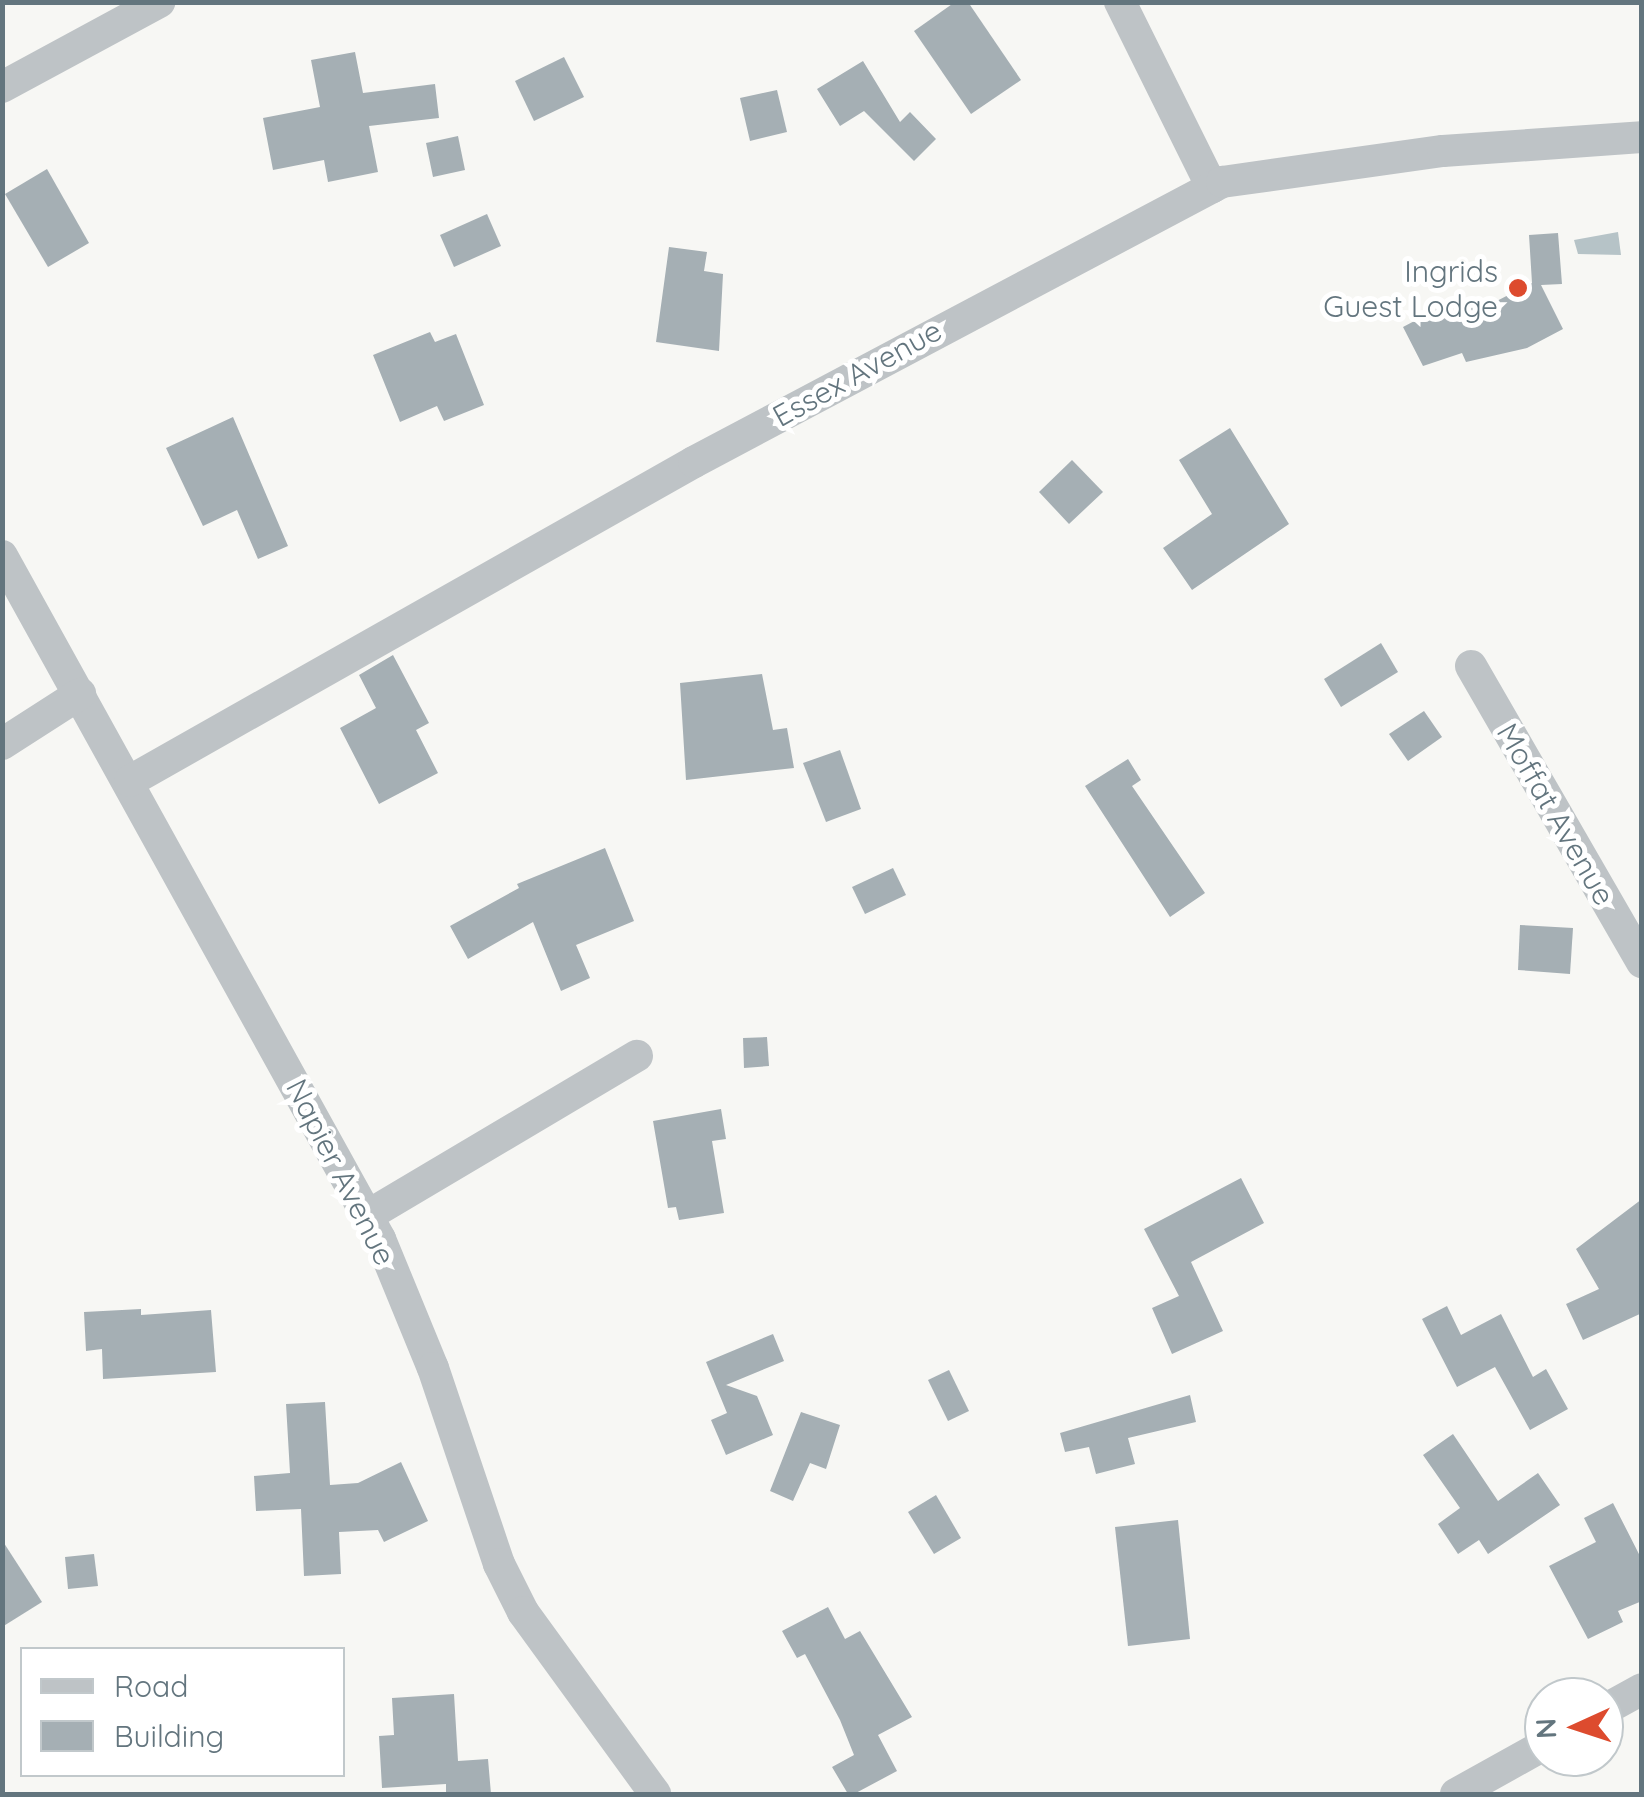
<!DOCTYPE html>
<html>
<head>
<meta charset="utf-8">
<style>
  body { margin:0 }
  #map { position:relative; width:1644px; height:1797px; overflow:hidden; background:#f7f7f4; font-family:Quicksand,sans-serif }
  div>[style] { position:absolute }
  .water>* { inset:0; background:#b6c3c7 }
  .building>* { inset:0; background:#a5afb4 }
  .street>* { height:32px; margin:-16px; padding:0 16px; transform-origin:16px; border-radius:16px; background:#bec3c6 }
  .dots>* { width:28px; height:28px; translate:-50% -50%; box-sizing:border-box; border:5px solid #fff; border-radius:50% }
  span { translate:-50% -50%; white-space:nowrap; text-align:center; line-height:1.15; -webkit-text-stroke:10px #fff; paint-order:stroke }
  .poi-label { font-size:30px; color:#63757e }
  .right { translate:-100% -50%; text-align:right }
  .street-label { font-size:30px; color:#63757e }
  .frame { position:absolute; inset:0; border:5px solid #63757e; pointer-events:none }
  .legend { position:absolute; left:20px; top:1647px; width:325px; height:130px; box-sizing:border-box; background:#fff; border:2px solid #c1c8cb; margin:0; padding:12px 18px; list-style:none; font-size:30px; color:#63757e }
  .legend li { display:flex; align-items:center; gap:20px; height:50px }
  .legend b { width:50px; border:2px solid #c1c8cb }
  .north { position:absolute; left:1524px; top:1677px; width:100px; height:100px; box-sizing:border-box; background:#fff; border:2px solid #c1c8cb; border-radius:50%; rotate:267deg; font-size:28px; font-weight:700; line-height:40px; text-align:center; color:#63757e }
  .north::after { content:''; display:block; margin:auto; width:35px; height:45px; background:#dd4b2e; clip-path:polygon(50% 0,100% 100%,50% 72%,0 100%) }
</style>
</head>
<body>
<div id="map">
  <div class="water">
    <div style="clip-path:polygon(1618px 232px,1621px 255px,1578px 254px,1574px 240px)"></div>
  </div>
  <div class="building">
    <div style="clip-path:polygon(955px 2px,968px 2px,1021px 80px,971px 114px,914px 31px)"></div>
    <div style="clip-path:polygon(355px 52px,363px 93px,435px 84px,439px 118px,369px 126px,378px 172px,328px 182px,324px 160px,273px 170px,263px 118px,320px 107px,311px 60px)"></div>
    <div style="clip-path:polygon(564px 57px,584px 97px,534px 121px,515px 81px)"></div>
    <div style="clip-path:polygon(863px 61px,900px 122px,910px 112px,936px 139px,914px 161px,864px 111px,840px 126px,817px 89px)"></div>
    <div style="clip-path:polygon(777px 90px,787px 132px,750px 141px,740px 98px)"></div>
    <div style="clip-path:polygon(458px 136px,465px 170px,433px 177px,426px 143px)"></div>
    <div style="clip-path:polygon(47px 169px,89px 243px,48px 267px,5px 194px)"></div>
    <div style="clip-path:polygon(487px 214px,501px 246px,454px 267px,440px 235px)"></div>
    <div style="clip-path:polygon(1558px 233px,1562px 284px,1541px 285px,1563px 329px,1527px 348px,1466px 362px,1462px 353px,1423px 366px,1403px 327px,1439px 308px,1444px 316px,1462px 306px,1485px 307px,1532px 283px,1529px 235px)"></div>
    <div style="clip-path:polygon(669px 247px,707px 252px,704px 271px,723px 274px,719px 351px,656px 342px)"></div>
    <div style="clip-path:polygon(430px 332px,435px 342px,456px 334px,484px 405px,444px 421px,437px 406px,400px 422px,373px 355px)"></div>
    <div style="clip-path:polygon(233px 417px,288px 546px,258px 559px,237px 510px,203px 526px,166px 448px)"></div>
    <div style="clip-path:polygon(1230px 428px,1289px 524px,1192px 590px,1163px 548px,1212px 514px,1179px 460px)"></div>
    <div style="clip-path:polygon(1072px 460px,1103px 492px,1069px 524px,1039px 492px)"></div>
    <div style="clip-path:polygon(1381px 643px,1398px 672px,1341px 707px,1324px 679px)"></div>
    <div style="clip-path:polygon(393px 655px,429px 723px,416px 730px,438px 773px,379px 804px,340px 728px,376px 708px,359px 675px)"></div>
    <div style="clip-path:polygon(762px 674px,773px 730px,787px 728px,794px 768px,686px 780px,680px 683px)"></div>
    <div style="clip-path:polygon(1424px 711px,1442px 737px,1408px 761px,1389px 734px)"></div>
    <div style="clip-path:polygon(840px 750px,861px 809px,826px 822px,803px 763px)"></div>
    <div style="clip-path:polygon(1128px 759px,1141px 780px,1132px 786px,1205px 893px,1170px 917px,1085px 786px)"></div>
    <div style="clip-path:polygon(605px 848px,634px 921px,576px 945px,590px 978px,561px 991px,533px 922px,468px 959px,450px 926px,519px 888px,517px 884px)"></div>
    <div style="clip-path:polygon(893px 868px,906px 895px,865px 914px,852px 887px)"></div>
    <div style="clip-path:polygon(1520px 925px,1573px 928px,1570px 974px,1518px 970px)"></div>
    <div style="clip-path:polygon(767px 1037px,769px 1066px,744px 1068px,743px 1038px)"></div>
    <div style="clip-path:polygon(721px 1109px,726px 1139px,712px 1141px,724px 1213px,679px 1220px,676px 1207px,668px 1208px,653px 1121px)"></div>
    <div style="clip-path:polygon(1241px 1178px,1264px 1223px,1191px 1262px,1223px 1331px,1172px 1354px,1152px 1308px,1179px 1296px,1144px 1229px)"></div>
    <div style="clip-path:polygon(1642px 1199px,1642px 1313px,1583px 1340px,1566px 1304px,1599px 1289px,1576px 1249px)"></div>
    <div style="clip-path:polygon(1447px 1306px,1461px 1335px,1501px 1314px,1533px 1377px,1546px 1369px,1568px 1409px,1530px 1430px,1495px 1367px,1457px 1387px,1422px 1319px)"></div>
    <div style="clip-path:polygon(141px 1309px,141px 1315px,211px 1310px,216px 1372px,103px 1379px,102px 1349px,86px 1351px,84px 1312px)"></div>
    <div style="clip-path:polygon(773px 1334px,784px 1361px,726px 1385px,757px 1396px,773px 1435px,726px 1455px,711px 1420px,727px 1413px,706px 1362px)"></div>
    <div style="clip-path:polygon(949px 1370px,969px 1411px,948px 1421px,928px 1380px)"></div>
    <div style="clip-path:polygon(1190px 1395px,1196px 1422px,1128px 1438px,1135px 1464px,1096px 1474px,1089px 1447px,1065px 1452px,1060px 1433px)"></div>
    <div style="clip-path:polygon(325px 1402px,330px 1485px,358px 1483px,401px 1462px,428px 1521px,384px 1542px,378px 1530px,339px 1532px,341px 1574px,304px 1576px,301px 1509px,256px 1511px,254px 1476px,290px 1473px,286px 1404px)"></div>
    <div style="clip-path:polygon(801px 1412px,840px 1425px,826px 1469px,810px 1463px,793px 1501px,770px 1491px)"></div>
    <div style="clip-path:polygon(1453px 1434px,1498px 1501px,1538px 1473px,1560px 1505px,1488px 1554px,1479px 1540px,1458px 1554px,1438px 1524px,1460px 1508px,1423px 1455px)"></div>
    <div style="clip-path:polygon(936px 1495px,961px 1538px,934px 1554px,908px 1512px)"></div>
    <div style="clip-path:polygon(1613px 1503px,1642px 1560px,1642px 1601px,1618px 1611px,1623px 1622px,1588px 1639px,1549px 1566px,1596px 1542px,1584px 1518px)"></div>
    <div style="clip-path:polygon(1178px 1520px,1190px 1639px,1128px 1646px,1115px 1527px)"></div>
    <div style="clip-path:polygon(2px 1540px,42px 1602px,2px 1627px)"></div>
    <div style="clip-path:polygon(94px 1554px,98px 1586px,68px 1589px,65px 1557px)"></div>
    <div style="clip-path:polygon(828px 1607px,845px 1639px,860px 1631px,912px 1717px,878px 1735px,897px 1771px,854px 1794px,848px 1794px,832px 1767px,854px 1755px,840px 1720px,805px 1654px,797px 1658px,782px 1631px)"></div>
    <div style="clip-path:polygon(454px 1694px,458px 1761px,488px 1759px,491px 1794px,446px 1794px,446px 1784px,382px 1788px,379px 1736px,394px 1735px,392px 1698px)"></div>
  </div>
  <div class="street">
    <div style="left:1120px;top:2px;width:207px;rotate:63.6deg"></div>
    <div style="left:2px;top:87px;width:179px;rotate:-28.4deg"></div>
    <div style="left:2px;top:556px;width:781px;rotate:61.04deg"></div>
    <div style="left:380px;top:1239px;width:139px;rotate:67.7deg"></div>
    <div style="left:433px;top:1368px;width:207px;rotate:71.4deg"></div>
    <div style="left:499px;top:1564px;width:54px;rotate:63.4deg"></div>
    <div style="left:523px;top:1612px;width:225px;rotate:54deg"></div>
    <div style="left:1471px;top:666px;width:342px;rotate:60deg"></div>
    <div style="left:2px;top:744px;width:93px;rotate:-32.7deg"></div>
    <div style="left:130px;top:781px;width:648px;rotate:-29.49deg"></div>
    <div style="left:694px;top:462px;width:598px;rotate:-27.94deg"></div>
    <div style="left:1222px;top:182px;width:223px;rotate:-8deg"></div>
    <div style="left:1443px;top:151px;width:199px;rotate:-4deg"></div>
    <div style="left:367px;top:1216px;width:314px;rotate:-30.7deg"></div>
    <div style="left:1604px;top:1710px;width:43px;rotate:-28.9deg"></div>
    <div style="left:1456px;top:1794px;width:101px;rotate:-29.1deg"></div>
  </div>
  <div class="dots">
    <div style="left:1518px;top:288px;background:#dd4b2e"></div>
  </div>
  <div class="poi-label">
    <span class="right" style="left:1498px;top:288px">Ingrids<br>Guest Lodge</span>
  </div>
  <div class="street-label">
    <span style="left:857px;top:373px;rotate:-29deg">Essex Avenue</span>
    <span style="left:1556px;top:814px;rotate:60deg">Moffat Avenue</span>
    <span style="left:341px;top:1172px;rotate:63deg">Napier Avenue</span>
  </div>
  <div class="frame"></div>
  <ul class="legend">
  <li><b style="height:12px;background:#bec3c6"></b>Road</li>
  <li><b style="height:28px;background:#a5afb4"></b>Building</li>
  </ul>
  <div class="north">N</div>
</div>
</body>
</html>
